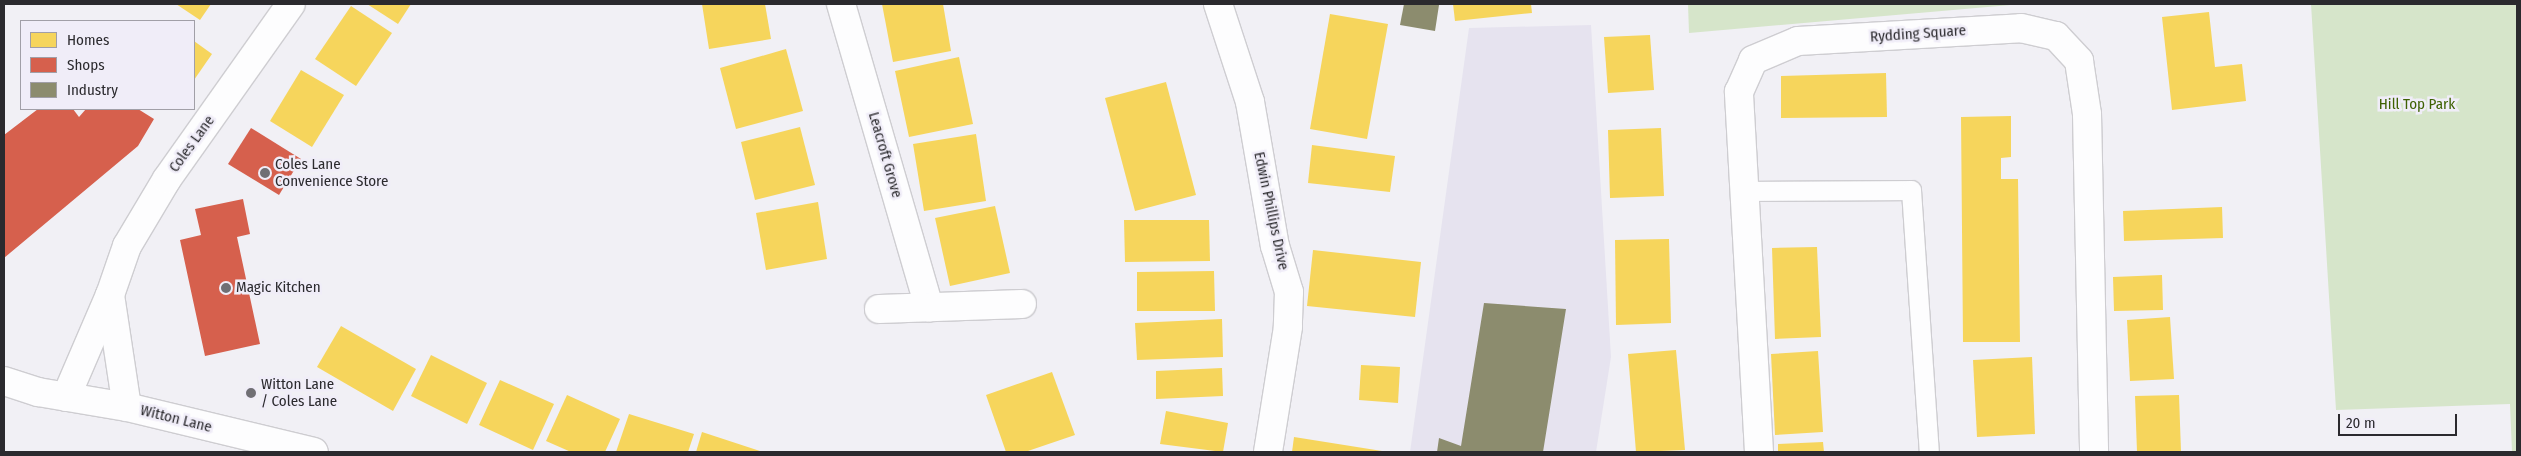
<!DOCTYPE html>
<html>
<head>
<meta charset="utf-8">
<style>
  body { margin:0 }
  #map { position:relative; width:2521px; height:456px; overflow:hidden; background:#f1f0f5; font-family:"Fira Sans Condensed",sans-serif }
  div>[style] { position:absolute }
  .built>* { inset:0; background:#e6e3ef }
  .green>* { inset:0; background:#d6e5ca }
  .homes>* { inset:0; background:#f6d55c }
  .shops>* { inset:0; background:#d6604d }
  .industry>* { inset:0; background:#8c8c6e }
  .roads { filter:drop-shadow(1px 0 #cecdd1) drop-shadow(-1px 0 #cecdd1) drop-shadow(0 1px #cecdd1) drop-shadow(0 -1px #cecdd1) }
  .service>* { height:19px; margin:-9.5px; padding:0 9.5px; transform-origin:9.5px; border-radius:9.5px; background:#fdfdfe }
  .minor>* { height:28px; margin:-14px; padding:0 14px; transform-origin:14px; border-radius:14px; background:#fdfdfe }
  .tertiary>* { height:28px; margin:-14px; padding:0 14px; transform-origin:14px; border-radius:14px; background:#fdfdfe }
  .dots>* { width:14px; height:14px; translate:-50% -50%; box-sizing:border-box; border:2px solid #f0edf8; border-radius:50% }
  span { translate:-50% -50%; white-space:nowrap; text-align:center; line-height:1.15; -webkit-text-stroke:5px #f0edf8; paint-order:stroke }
  .street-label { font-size:15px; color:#2b2a2e }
  .park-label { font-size:15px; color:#3e6102 }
  .poi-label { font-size:15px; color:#2b2a2e }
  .left { translate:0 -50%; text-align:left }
  .frame { position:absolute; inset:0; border:5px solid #2b2a2e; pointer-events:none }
  .legend { position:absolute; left:20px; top:20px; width:175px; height:90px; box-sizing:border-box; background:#f0edf8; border:1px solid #a19fa7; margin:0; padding:6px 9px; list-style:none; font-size:15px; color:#2b2a2e }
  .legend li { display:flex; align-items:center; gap:10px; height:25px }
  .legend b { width:25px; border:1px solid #a19fa7 }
  .scale { position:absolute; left:2338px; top:414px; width:119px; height:22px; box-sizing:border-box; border:2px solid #2b2a2e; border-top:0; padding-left:6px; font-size:15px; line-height:18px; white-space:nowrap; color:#2b2a2e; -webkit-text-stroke:4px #f0edf8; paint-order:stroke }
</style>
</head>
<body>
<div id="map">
  <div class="built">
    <div style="clip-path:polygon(1591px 25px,1611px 357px,1596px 452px,1410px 452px,1469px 28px)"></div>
  </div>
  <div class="green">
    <div style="clip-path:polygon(1688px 4px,2022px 4px,1689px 33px)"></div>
    <div style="clip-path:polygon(2311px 4px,2517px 4px,2517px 452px,2512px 452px,2510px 404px,2336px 410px)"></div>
  </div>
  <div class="homes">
    <div style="clip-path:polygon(176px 4px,211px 4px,200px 20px)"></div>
    <div style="clip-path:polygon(367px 4px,411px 4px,398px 24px)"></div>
    <div style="clip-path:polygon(702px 4px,765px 4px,771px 39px,709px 49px)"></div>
    <div style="clip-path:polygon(882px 4px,943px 4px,951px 51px,893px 62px)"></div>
    <div style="clip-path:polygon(1453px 4px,1531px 4px,1532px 13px,1455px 21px)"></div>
    <div style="clip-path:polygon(351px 6px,392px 33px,356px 86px,315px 59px)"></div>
    <div style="clip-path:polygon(2209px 12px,2215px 67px,2242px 64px,2246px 101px,2172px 110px,2162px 17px)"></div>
    <div style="clip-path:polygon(1330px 14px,1388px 24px,1367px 139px,1310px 129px)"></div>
    <div style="clip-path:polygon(1650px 35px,1654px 90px,1608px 93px,1604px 37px)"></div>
    <div style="clip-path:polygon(194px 41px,212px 54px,194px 80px)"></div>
    <div style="clip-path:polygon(786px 49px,803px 111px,736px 129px,720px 68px)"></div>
    <div style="clip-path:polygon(959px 57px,973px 124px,909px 137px,895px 71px)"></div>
    <div style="clip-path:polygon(301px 70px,344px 95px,312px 147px,270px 121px)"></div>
    <div style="clip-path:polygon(1886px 73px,1887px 117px,1781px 118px,1781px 76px)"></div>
    <div style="clip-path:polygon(1166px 82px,1196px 195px,1135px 211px,1105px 98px)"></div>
    <div style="clip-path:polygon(2011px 116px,2011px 157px,2001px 158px,2001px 179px,2018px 179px,2020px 342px,1963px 342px,1961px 117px)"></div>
    <div style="clip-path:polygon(800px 127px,815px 185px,755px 200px,741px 142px)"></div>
    <div style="clip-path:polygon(1661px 128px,1664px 196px,1610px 198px,1608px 130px)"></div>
    <div style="clip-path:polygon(976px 134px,986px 201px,924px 211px,913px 144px)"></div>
    <div style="clip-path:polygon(1312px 145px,1395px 156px,1390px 192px,1308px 183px)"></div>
    <div style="clip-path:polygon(818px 202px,827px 259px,766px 270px,756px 213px)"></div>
    <div style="clip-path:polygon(995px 206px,1010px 273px,950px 286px,935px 218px)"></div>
    <div style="clip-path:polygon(2222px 207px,2223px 238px,2124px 241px,2123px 211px)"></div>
    <div style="clip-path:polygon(1124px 220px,1209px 220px,1210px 261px,1125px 262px)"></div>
    <div style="clip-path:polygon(1669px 239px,1671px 323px,1616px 325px,1615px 240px)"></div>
    <div style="clip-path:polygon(1817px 247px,1821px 337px,1775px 339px,1772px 248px)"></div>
    <div style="clip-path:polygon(1313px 250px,1421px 262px,1415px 317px,1307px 306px)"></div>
    <div style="clip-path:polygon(1214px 271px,1215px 311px,1137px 311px,1137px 272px)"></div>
    <div style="clip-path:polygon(2162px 275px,2163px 310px,2114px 311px,2113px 277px)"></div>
    <div style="clip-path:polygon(2170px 317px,2174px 379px,2130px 381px,2127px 320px)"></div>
    <div style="clip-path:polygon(1222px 319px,1223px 357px,1137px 360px,1135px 323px)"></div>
    <div style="clip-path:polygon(341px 326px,416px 369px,393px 411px,317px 367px)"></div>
    <div style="clip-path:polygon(1676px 350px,1685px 450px,1636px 452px,1628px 354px)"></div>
    <div style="clip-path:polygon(1818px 351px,1823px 432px,1775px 435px,1771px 354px)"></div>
    <div style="clip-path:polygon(431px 355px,487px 383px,467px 424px,411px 396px)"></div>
    <div style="clip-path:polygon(2032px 357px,2035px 434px,1977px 437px,1973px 360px)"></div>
    <div style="clip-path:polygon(1361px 365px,1400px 367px,1398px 403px,1359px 400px)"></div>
    <div style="clip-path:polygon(1222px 368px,1223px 396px,1156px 399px,1156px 371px)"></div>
    <div style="clip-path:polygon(1052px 372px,1075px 435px,1025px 452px,1006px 452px,986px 395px)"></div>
    <div style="clip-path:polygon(500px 380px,554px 404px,533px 450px,479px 425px)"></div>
    <div style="clip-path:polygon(567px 395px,620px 419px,605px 452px,571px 452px,546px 441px)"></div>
    <div style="clip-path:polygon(2179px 395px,2181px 452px,2137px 452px,2135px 396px)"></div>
    <div style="clip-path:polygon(1166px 411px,1228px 423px,1223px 452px,1160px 444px)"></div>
    <div style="clip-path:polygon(629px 414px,694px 434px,688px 452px,616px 452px)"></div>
    <div style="clip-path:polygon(702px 432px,763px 452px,696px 452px)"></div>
    <div style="clip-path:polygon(1294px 437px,1382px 451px,1382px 452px,1292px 452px)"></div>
    <div style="clip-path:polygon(1823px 442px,1824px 452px,1778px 452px,1778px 444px)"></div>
  </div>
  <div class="shops">
    <div style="clip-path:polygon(38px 109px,73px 109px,79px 117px,86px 109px,138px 109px,154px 119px,138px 146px,4px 258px,4px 135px)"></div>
    <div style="clip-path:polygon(251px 128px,301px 159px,279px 195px,228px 164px)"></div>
    <div style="clip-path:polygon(243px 199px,250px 234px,237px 237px,260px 344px,205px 356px,180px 240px,201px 235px,195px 209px)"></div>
  </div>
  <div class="industry">
    <div style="clip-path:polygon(1404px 4px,1439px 5px,1435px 31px,1400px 25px)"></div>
    <div style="clip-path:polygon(1484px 303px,1566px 309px,1543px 452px,1437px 452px,1439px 438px,1461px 446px)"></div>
  </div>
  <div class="roads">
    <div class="service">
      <div style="left:1746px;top:191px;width:165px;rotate:-0.3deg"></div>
      <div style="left:1911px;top:190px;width:263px;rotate:86.1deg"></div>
    </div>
    <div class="minor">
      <div style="left:841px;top:4px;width:316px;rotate:73.8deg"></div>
      <div style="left:1218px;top:4px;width:103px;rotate:71.9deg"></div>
      <div style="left:1250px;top:102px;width:146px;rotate:80.2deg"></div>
      <div style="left:1275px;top:246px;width:48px;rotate:73.1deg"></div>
      <div style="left:1289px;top:292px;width:35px;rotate:92deg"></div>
      <div style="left:1288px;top:327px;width:127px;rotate:99.1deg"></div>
      <div style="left:879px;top:309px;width:143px;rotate:-2deg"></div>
      <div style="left:1759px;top:452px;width:361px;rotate:-93.2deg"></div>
      <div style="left:1739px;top:92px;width:35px;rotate:-66deg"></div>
      <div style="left:1753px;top:60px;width:49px;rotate:-22.9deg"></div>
      <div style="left:1798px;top:41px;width:223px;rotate:-3.3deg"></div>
      <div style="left:2021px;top:28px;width:36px;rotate:13deg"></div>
      <div style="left:2056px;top:36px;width:34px;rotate:47deg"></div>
      <div style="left:2079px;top:61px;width:54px;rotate:81.4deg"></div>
      <div style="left:2087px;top:114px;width:338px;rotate:88.8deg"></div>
    </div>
    <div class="tertiary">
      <div style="left:110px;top:295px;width:113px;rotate:81.4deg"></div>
      <div style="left:4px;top:381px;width:36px;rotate:18deg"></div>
      <div style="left:38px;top:392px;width:90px;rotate:9.6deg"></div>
      <div style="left:127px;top:407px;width:192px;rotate:13.5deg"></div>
      <div style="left:66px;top:397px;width:111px;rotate:-66.7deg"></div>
      <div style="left:110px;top:295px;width:52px;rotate:-70.9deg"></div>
      <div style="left:127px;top:246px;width:78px;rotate:-59.2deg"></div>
      <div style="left:167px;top:179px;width:214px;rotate:-54.7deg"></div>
    </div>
  </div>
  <div class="dots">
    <div style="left:265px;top:173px;background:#706f74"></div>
    <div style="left:226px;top:288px;background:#706f74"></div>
    <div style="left:251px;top:393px;background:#706f74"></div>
  </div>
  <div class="street-label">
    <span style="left:1918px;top:34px;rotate:-4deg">Rydding Square</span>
    <span style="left:192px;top:144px;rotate:-54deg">Coles Lane</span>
    <span style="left:885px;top:155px;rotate:74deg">Leacroft Grove</span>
    <span style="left:1271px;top:211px;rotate:78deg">Edwin Phillips Drive</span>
    <span style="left:176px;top:419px;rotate:14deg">Witton Lane</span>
  </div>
  <div class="park-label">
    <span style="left:2417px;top:105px">Hill Top Park</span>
  </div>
  <div class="poi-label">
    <span class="left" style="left:275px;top:173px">Coles Lane<br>Convenience Store</span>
    <span class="left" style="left:236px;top:288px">Magic Kitchen</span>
    <span class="left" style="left:261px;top:393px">Witton Lane<br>/ Coles Lane</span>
  </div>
  <div class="frame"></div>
  <ul class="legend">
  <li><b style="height:14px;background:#f6d55c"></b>Homes</li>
  <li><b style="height:14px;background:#d6604d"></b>Shops</li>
  <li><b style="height:14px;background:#8c8c6e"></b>Industry</li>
  </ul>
  <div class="scale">20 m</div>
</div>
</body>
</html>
